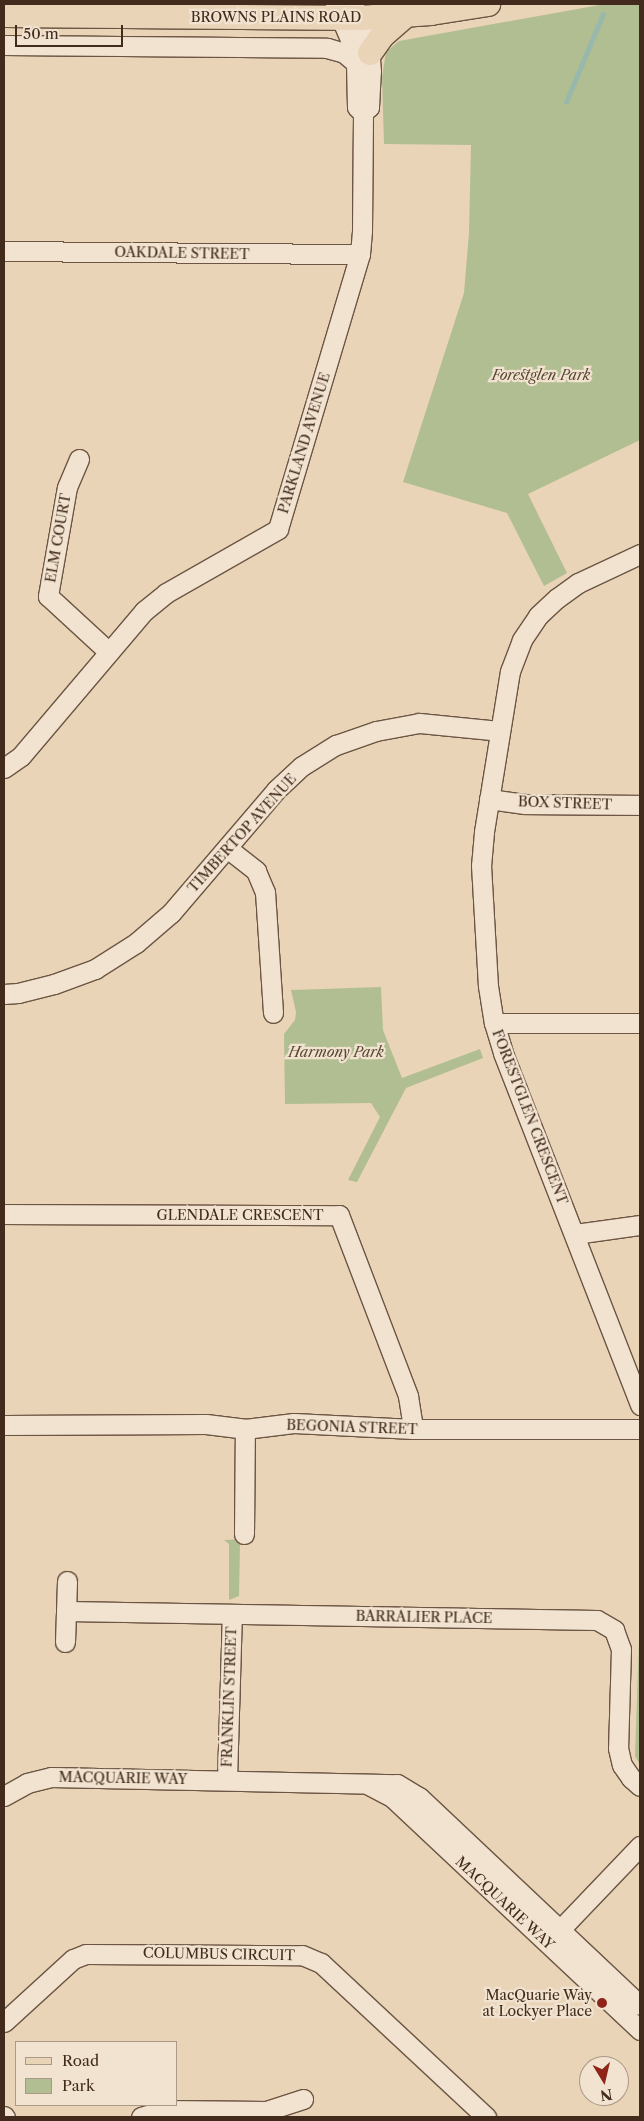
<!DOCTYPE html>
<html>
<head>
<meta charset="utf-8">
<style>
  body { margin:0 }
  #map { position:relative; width:644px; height:2121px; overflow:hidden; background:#e9d4b7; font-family:"Libre Caslon Text",serif }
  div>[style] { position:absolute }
  .green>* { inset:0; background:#b1be92 }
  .stream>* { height:4.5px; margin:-2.25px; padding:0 2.25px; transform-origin:2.25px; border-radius:2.25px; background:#98b8ab }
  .roads { filter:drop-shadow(1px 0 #6c5543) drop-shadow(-1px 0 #6c5543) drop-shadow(0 1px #6c5543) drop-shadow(0 -1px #6c5543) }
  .minor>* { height:19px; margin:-9.5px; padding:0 9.5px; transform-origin:9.5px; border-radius:9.5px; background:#f1e3d0 }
  .major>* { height:24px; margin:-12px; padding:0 12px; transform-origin:12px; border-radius:12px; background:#e9d4b7 }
  .dots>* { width:14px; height:14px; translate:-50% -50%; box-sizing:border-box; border:2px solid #f1e3d0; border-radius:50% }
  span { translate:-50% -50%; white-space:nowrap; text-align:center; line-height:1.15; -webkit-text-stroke:4.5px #f1e3d0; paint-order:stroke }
  .street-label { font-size:14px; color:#422b1c }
  .park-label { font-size:14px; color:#584834; font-style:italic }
  .poi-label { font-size:14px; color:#422b1c }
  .right { translate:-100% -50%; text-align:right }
  .frame { position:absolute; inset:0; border:5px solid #422b1c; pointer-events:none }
  .legend { position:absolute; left:15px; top:2041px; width:162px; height:65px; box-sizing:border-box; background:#f1e3d0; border:1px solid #ab9988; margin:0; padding:6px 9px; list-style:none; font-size:15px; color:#422b1c }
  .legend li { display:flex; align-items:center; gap:10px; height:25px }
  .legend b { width:25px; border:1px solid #ab9988 }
  .north { position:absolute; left:579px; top:2056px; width:50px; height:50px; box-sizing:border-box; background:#f1e3d0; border:1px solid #ab9988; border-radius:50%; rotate:171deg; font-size:14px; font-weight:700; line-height:20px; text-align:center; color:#422b1c }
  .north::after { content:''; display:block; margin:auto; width:18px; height:22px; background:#8f2418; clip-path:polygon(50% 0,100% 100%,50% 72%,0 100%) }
  .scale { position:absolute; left:15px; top:25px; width:108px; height:22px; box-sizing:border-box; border:2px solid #422b1c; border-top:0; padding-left:6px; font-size:15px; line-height:18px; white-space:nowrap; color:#422b1c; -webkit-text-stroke:4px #f1e3d0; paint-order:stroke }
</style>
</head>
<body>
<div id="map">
  <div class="green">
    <div style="clip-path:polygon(605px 4px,640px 4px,640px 440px,528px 494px,567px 573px,544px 586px,507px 513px,403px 482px,464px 293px,469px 233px,471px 145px,384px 144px,382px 77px,386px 52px,399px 41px)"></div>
    <div style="clip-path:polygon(381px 987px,383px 1030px,402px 1078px,480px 1049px,483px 1058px,406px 1088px,357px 1182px,348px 1180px,380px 1117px,371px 1103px,285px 1104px,284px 1034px,295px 1020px,296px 1012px,291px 990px)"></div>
    <div style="clip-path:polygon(249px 1539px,240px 1544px,239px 1596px,229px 1600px,229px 1544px,224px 1540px)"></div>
    <div style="clip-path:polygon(640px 1612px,640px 1765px,635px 1756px)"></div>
  </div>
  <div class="stream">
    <div style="left:566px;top:102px;width:95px;rotate:-67.2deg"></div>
  </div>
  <div class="roads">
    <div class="minor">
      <div style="left:335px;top:4px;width:38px;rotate:67deg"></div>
      <div style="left:350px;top:39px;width:25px;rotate:76deg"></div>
      <div style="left:356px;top:63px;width:44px;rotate:88.7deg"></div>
      <div style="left:357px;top:107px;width:6px;rotate:45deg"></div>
      <div style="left:4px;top:45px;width:323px;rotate:0.5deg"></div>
      <div style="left:327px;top:48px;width:18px;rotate:16deg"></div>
      <div style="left:344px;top:53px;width:16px;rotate:40deg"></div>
      <div style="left:4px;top:251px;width:356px;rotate:0.5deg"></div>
      <div style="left:79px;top:459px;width:30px;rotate:113deg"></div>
      <div style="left:67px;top:487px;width:111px;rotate:99.9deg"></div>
      <div style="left:48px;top:596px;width:83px;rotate:42.6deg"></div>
      <div style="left:640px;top:554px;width:68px;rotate:154.9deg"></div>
      <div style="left:578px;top:583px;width:26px;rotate:144deg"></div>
      <div style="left:557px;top:598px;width:26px;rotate:137deg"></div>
      <div style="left:538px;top:616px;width:29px;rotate:124deg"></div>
      <div style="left:522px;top:640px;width:33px;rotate:111deg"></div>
      <div style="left:510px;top:671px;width:163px;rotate:99.2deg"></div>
      <div style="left:484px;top:832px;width:33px;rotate:95deg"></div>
      <div style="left:481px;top:865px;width:121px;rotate:86.7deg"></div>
      <div style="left:488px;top:986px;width:37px;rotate:81deg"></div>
      <div style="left:494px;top:1023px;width:31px;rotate:73deg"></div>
      <div style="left:503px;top:1053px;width:378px;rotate:68.7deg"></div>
      <div style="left:4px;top:768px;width:21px;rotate:-35deg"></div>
      <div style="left:21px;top:756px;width:190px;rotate:-49.7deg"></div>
      <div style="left:144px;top:611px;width:28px;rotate:-39deg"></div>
      <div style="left:166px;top:593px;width:129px;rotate:-29.7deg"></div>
      <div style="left:278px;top:529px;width:287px;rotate:-73.4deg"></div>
      <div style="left:360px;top:254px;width:24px;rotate:-85deg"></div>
      <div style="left:362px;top:230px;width:118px;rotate:-89.5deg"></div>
      <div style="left:363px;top:112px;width:8px;rotate:-40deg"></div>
      <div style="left:369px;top:107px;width:36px;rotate:-87deg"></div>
      <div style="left:371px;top:71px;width:33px;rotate:-95deg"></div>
      <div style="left:368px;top:38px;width:37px;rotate:-114deg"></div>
      <div style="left:489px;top:799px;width:36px;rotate:8deg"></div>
      <div style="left:525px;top:804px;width:115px;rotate:0.5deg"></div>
      <div style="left:227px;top:848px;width:37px;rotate:38deg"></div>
      <div style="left:256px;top:871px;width:23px;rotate:67deg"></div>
      <div style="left:265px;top:892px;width:121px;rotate:86.2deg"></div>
      <div style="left:4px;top:994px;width:14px;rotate:-4deg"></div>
      <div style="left:18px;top:993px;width:37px;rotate:-14deg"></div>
      <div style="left:54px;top:984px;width:44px;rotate:-20.1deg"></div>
      <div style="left:95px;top:969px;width:49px;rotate:-32.4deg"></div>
      <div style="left:136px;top:943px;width:46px;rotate:-40.6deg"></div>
      <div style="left:171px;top:913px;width:162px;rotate:-49.5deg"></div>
      <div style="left:276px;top:790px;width:35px;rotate:-43deg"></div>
      <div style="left:302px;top:766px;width:40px;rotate:-32deg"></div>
      <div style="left:336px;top:745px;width:42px;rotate:-19.3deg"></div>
      <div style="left:376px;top:731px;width:44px;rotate:-10.5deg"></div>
      <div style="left:419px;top:723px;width:81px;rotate:5.6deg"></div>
      <div style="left:494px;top:1023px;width:145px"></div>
      <div style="left:4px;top:1214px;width:335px;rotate:0.2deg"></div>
      <div style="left:339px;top:1215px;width:194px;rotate:69.1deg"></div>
      <div style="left:408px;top:1396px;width:33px;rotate:81deg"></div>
      <div style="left:575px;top:1234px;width:66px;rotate:-7.9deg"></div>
      <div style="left:4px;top:1425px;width:202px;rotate:-0.3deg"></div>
      <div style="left:206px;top:1424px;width:39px;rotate:7deg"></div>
      <div style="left:245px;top:1429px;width:49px;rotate:-7deg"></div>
      <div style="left:294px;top:1423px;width:119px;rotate:2.9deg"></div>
      <div style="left:413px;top:1429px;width:227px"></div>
      <div style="left:244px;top:1534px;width:105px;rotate:-89.5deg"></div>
      <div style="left:66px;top:1611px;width:531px;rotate:0.97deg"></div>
      <div style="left:597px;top:1620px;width:20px;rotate:30deg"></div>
      <div style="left:614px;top:1630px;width:20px;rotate:70deg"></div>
      <div style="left:621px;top:1649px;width:99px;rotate:91.7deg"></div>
      <div style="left:618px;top:1748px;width:17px;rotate:77deg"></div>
      <div style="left:622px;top:1765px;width:16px;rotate:55deg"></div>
      <div style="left:631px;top:1778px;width:12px;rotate:42deg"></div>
      <div style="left:65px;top:1642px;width:61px;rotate:-88.1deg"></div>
      <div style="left:227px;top:1780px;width:166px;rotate:-88.3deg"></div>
      <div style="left:369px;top:1785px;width:27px;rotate:28deg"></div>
      <div style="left:393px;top:1798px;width:339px;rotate:43.2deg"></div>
      <div style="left:4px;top:1796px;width:26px;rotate:-29deg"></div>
      <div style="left:27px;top:1783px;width:25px;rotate:-14deg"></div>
      <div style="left:51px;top:1777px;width:346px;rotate:1.2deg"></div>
      <div style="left:397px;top:1784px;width:26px;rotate:31deg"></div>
      <div style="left:419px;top:1797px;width:303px;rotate:43.3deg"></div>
      <div style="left:551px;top:1939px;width:129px;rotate:-46.3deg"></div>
      <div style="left:4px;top:2022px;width:93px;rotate:-42.4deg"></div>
      <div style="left:73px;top:1959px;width:14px;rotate:-21deg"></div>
      <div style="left:86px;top:1954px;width:216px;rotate:0.3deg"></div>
      <div style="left:302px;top:1955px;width:21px;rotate:23deg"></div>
      <div style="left:321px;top:1963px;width:226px;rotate:43deg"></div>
      <div style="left:4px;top:2116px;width:1px;rotate:45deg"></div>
      <div style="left:141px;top:2117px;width:25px;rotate:-16deg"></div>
      <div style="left:165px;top:2110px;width:101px;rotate:0.6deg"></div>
      <div style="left:266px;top:2111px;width:39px;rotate:-18deg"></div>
    </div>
    <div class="major">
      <div style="left:4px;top:15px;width:356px;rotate:0.5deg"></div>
      <div style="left:360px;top:18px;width:71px;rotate:-4deg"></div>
      <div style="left:431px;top:13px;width:58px;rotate:-9deg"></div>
      <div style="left:370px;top:53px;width:21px;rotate:-55deg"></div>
      <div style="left:382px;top:36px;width:30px;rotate:-41deg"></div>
    </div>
  </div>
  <div class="dots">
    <div style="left:602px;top:2003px;background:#8f2418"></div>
  </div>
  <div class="street-label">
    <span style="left:276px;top:17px">BROWNS PLAINS ROAD</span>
    <span style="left:182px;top:253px;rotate:1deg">OAKDALE STREET</span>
    <span style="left:304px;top:443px;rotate:-73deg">PARKLAND AVENUE</span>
    <span style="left:58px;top:538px;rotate:-80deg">ELM COURT</span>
    <span style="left:565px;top:803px;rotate:2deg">BOX STREET</span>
    <span style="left:242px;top:833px;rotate:-48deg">TIMBERTOP AVENUE</span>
    <span style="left:530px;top:1117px;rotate:69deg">FORESTGLEN CRESCENT</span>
    <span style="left:240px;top:1215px">GLENDALE CRESCENT</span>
    <span style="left:352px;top:1427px;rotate:2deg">BEGONIA STREET</span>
    <span style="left:424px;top:1617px;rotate:1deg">BARRALIER PLACE</span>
    <span style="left:229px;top:1697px;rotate:-88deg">FRANKLIN STREET</span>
    <span style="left:123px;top:1778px;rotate:1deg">MACQUARIE WAY</span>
    <span style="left:505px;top:1903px;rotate:43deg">MACQUARIE WAY</span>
    <span style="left:219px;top:1954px;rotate:1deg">COLUMBUS CIRCUIT</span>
  </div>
  <div class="park-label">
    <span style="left:541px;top:375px">Forestglen Park</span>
    <span style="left:336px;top:1052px">Harmony Park</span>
  </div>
  <div class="poi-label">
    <span class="right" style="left:592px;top:2003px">MacQuarie Way<br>at Lockyer Place</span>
  </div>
  <div class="frame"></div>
  <ul class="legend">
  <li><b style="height:6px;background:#e9d4b7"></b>Road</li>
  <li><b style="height:14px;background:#b1be92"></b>Park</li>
  </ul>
  <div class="north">N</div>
  <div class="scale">50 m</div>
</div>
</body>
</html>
